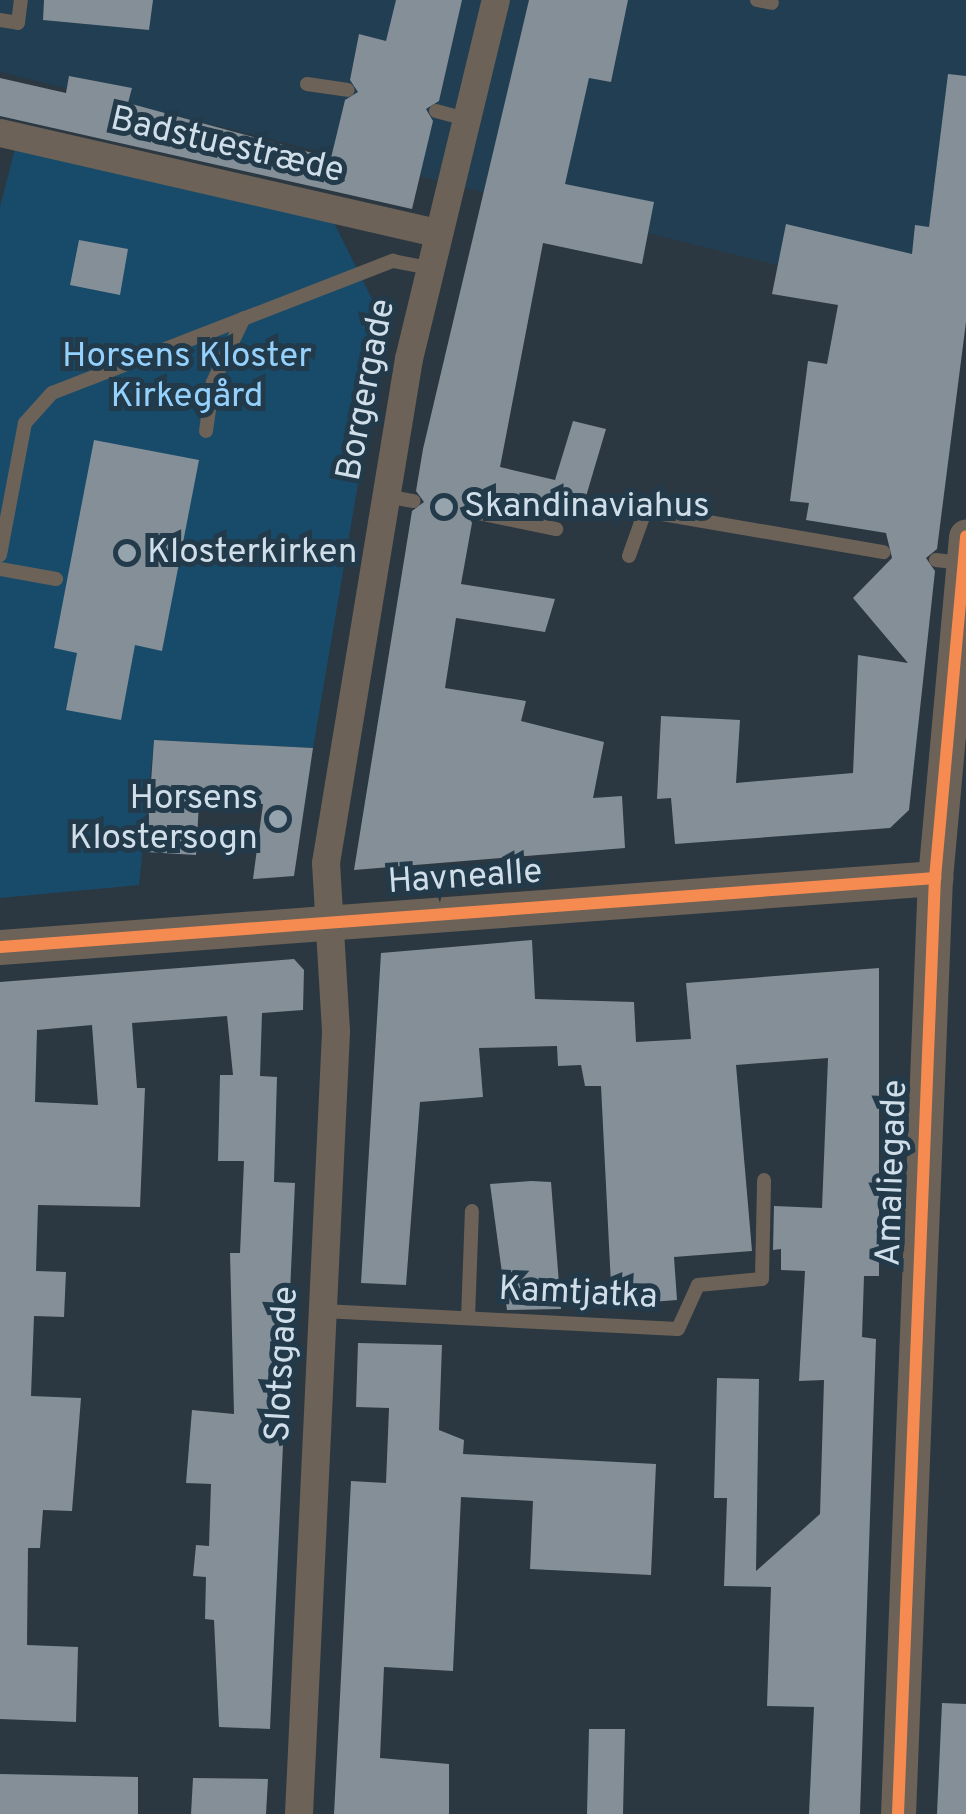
<!DOCTYPE html>
<html>
<head>
<meta charset="utf-8">
<style>
  body { margin:0 }
  #map { position:relative; width:966px; height:1814px; overflow:hidden; background:#2b3841; font-family:Overpass,sans-serif }
  div>[style] { position:absolute }
  .built>* { inset:0; background:#223e52 }
  .green>* { inset:0; background:#184b6a }
  .building>* { inset:0; background:#848f97 }
  .service>* { height:14px; margin:-7px; padding:0 7px; transform-origin:7px; border-radius:7px; background:#6c6257 }
  .minor>* { height:28px; margin:-14px; padding:0 14px; transform-origin:14px; border-radius:14px; background:#6c6257 }
  .tertiary>* { height:35px; margin:-17.5px; padding:0 17.5px; transform-origin:17.5px; border-radius:17.5px; background:#6c6257 }
  .cycleway>* { height:12px; margin:-6px; padding:0 6px; transform-origin:6px; border-radius:6px; background:#f68b52 }
  .dots>* { width:28px; height:28px; translate:-50% -50%; box-sizing:border-box; border:5px solid #223a4a; border-radius:50% }
  span { translate:-50% -50%; white-space:nowrap; text-align:center; line-height:1.15; -webkit-text-stroke:10px #223a4a; paint-order:stroke }
  .street-label { font-size:35px; color:#d0dee9 }
  .park-label { font-size:35px; color:#94d1fd }
  .poi-label { font-size:35px; color:#d0dee9 }
  .left { translate:0 -50%; text-align:left }
  .right { translate:-100% -50%; text-align:right }
</style>
</head>
<body>
<div id="map">
  <div class="built">
    <div style="clip-path:polygon(0 0,966px 0,966px 312px,0 72px)"></div>
  </div>
  <div class="green">
    <div style="clip-path:polygon(15px 149px,332px 219px,385px 325px,313px 748px,154px 740px,139px 885px,0 898px,0 207px)"></div>
  </div>
  <div class="building">
    <div style="clip-path:polygon(44px 0,153px 0,149px 30px,43px 20px)"></div>
    <div style="clip-path:polygon(396px 0,462px 0,439px 101px,426px 109px,433px 121px,412px 209px,0 116px,0 78px,66px 93px,69px 76px,132px 88px,128px 103px,331px 158px,345px 100px,358px 92px,350px 80px,359px 34px,386px 41px)"></div>
    <div style="clip-path:polygon(529px 0,628px 0,611px 82px,589px 78px,565px 184px,654px 202px,642px 264px,543px 243px,500px 467px,555px 480px,573px 421px,606px 429px,579px 520px,476px 494px,464px 506px,472px 523px,461px 584px,555px 599px,545px 632px,456px 618px,445px 688px,526px 701px,521px 721px,604px 742px,593px 798px,622px 796px,625px 848px,354px 870px,412px 511px,424px 502px,416px 491px,423px 449px)"></div>
    <div style="clip-path:polygon(948px 74px,966px 76px,966px 322px,937px 549px,926px 558px,935px 571px,909px 810px,890px 828px,675px 844px,671px 798px,657px 799px,661px 716px,740px 720px,736px 783px,853px 773px,858px 655px,908px 663px,853px 598px,892px 558px,886px 533px,806px 520px,809px 503px,790px 501px,808px 361px,827px 364px,838px 305px,772px 294px,786px 224px,912px 254px,915px 225px,929px 227px)"></div>
    <div style="clip-path:polygon(79px 240px,128px 249px,120px 295px,70px 285px)"></div>
    <div style="clip-path:polygon(94px 440px,199px 460px,162px 651px,135px 645px,121px 720px,66px 710px,77px 653px,54px 648px)"></div>
    <div style="clip-path:polygon(154px 740px,313px 748px,294px 876px,253px 879px,263px 804px,199px 803px,196px 855px,146px 852px)"></div>
    <div style="clip-path:polygon(532px 940px,535px 999px,634px 1002px,636px 1042px,691px 1039px,686px 983px,879px 968px,879px 1276px,864px 1276px,862px 1337px,876px 1339px,860px 1814px,809px 1814px,814px 1707px,767px 1706px,771px 1587px,724px 1586px,727px 1498px,714px 1498px,717px 1378px,759px 1379px,756px 1571px,820px 1514px,824px 1380px,799px 1381px,805px 1271px,781px 1270px,781px 1249px,773px 1250px,774px 1206px,822px 1208px,828px 1058px,736px 1065px,752px 1251px,674px 1257px,677px 1300px,612px 1305px,601px 1086px,585px 1086px,581px 1065px,558px 1066px,557px 1046px,479px 1048px,483px 1097px,420px 1102px,406px 1285px,361px 1283px,381px 953px)"></div>
    <div style="clip-path:polygon(evenodd,294px 959px,304px 970px,303px 1010px,262px 1013px,260px 1076px,277px 1077px,274px 1182px,295px 1183px,270px 1729px,219px 1727px,214px 1620px,205px 1619px,206px 1577px,193px 1576px,196px 1545px,209px 1546px,211px 1484px,186px 1483px,192px 1410px,234px 1414px,230px 1253px,240px 1253px,244px 1161px,218px 1161px,220px 1075px,233px 1075px,227px 1016px,132px 1023px,137px 1088px,145px 1088px,140px 1207px,38px 1205px,36px 1271px,66px 1272px,64px 1317px,34px 1316px,31px 1396px,81px 1398px,72px 1511px,43px 1510px,40px 1548px,28px 1548px,27px 1645px,78px 1647px,76px 1722px,0 1719px,0 982px,294px 959px,92px 1025px,98px 1105px,35px 1102px,37px 1030px,92px 1025px)"></div>
    <div style="clip-path:polygon(531px 1181px,551px 1182px,561px 1309px,507px 1310px,490px 1184px)"></div>
    <div style="clip-path:polygon(358px 1343px,442px 1345px,439px 1430px,464px 1440px,463px 1454px,656px 1464px,651px 1575px,530px 1569px,533px 1501px,461px 1497px,453px 1671px,384px 1667px,380px 1758px,449px 1764px,449px 1814px,334px 1814px,351px 1481px,386px 1483px,389px 1408px,356px 1407px)"></div>
    <div style="clip-path:polygon(942px 1703px,966px 1704px,966px 1814px,937px 1814px)"></div>
    <div style="clip-path:polygon(589px 1729px,625px 1729px,623px 1814px,587px 1814px)"></div>
    <div style="clip-path:polygon(0 1774px,138px 1777px,138px 1814px,0 1814px)"></div>
    <div style="clip-path:polygon(193px 1778px,268px 1779px,266px 1814px,191px 1814px)"></div>
  </div>
  <div class="service">
    <div style="left:757px;top:0;width:15px;rotate:11deg"></div>
    <div style="left:0;top:20px;width:18px;rotate:9deg"></div>
    <div style="left:18px;top:23px;width:23px;rotate:-83deg"></div>
    <div style="left:307px;top:84px;width:41px;rotate:8.3deg"></div>
    <div style="left:436px;top:111px;width:31px;rotate:15deg"></div>
    <div style="left:206px;top:431px;width:49px;rotate:-81.9deg"></div>
    <div style="left:213px;top:382px;width:71px;rotate:-64.2deg"></div>
    <div style="left:385px;top:496px;width:29px;rotate:10deg"></div>
    <div style="left:473px;top:512px;width:85px;rotate:11.6deg"></div>
    <div style="left:0;top:555px;width:134px;rotate:-79.3deg"></div>
    <div style="left:25px;top:423px;width:40px;rotate:-48deg"></div>
    <div style="left:52px;top:393px;width:366px;rotate:-21.2deg"></div>
    <div style="left:393px;top:261px;width:38px;rotate:11deg"></div>
    <div style="left:629px;top:556px;width:48px;rotate:-70.4deg"></div>
    <div style="left:645px;top:511px;width:242px;rotate:9.8deg"></div>
    <div style="left:936px;top:560px;width:26px;rotate:7deg"></div>
    <div style="left:0;top:569px;width:57px;rotate:10.1deg"></div>
    <div style="left:323px;top:1311px;width:355px;rotate:2.9deg"></div>
    <div style="left:678px;top:1329px;width:48px;rotate:-65.6deg"></div>
    <div style="left:698px;top:1285px;width:64px;rotate:-5.4deg"></div>
    <div style="left:762px;top:1279px;width:99px;rotate:-88.8deg"></div>
    <div style="left:468px;top:1318px;width:107px;rotate:-87.9deg"></div>
  </div>
  <div class="minor">
    <div style="left:0;top:133px;width:449px;rotate:12.9deg"></div>
    <div style="left:299px;top:1814px;width:784px;rotate:-87.29deg"></div>
    <div style="left:336px;top:1031px;width:168px;rotate:-93.4deg"></div>
    <div style="left:326px;top:863px;width:511px;rotate:-80.65deg"></div>
    <div style="left:409px;top:359px;width:369px;rotate:-76.4deg"></div>
  </div>
  <div class="tertiary">
    <div style="left:0;top:947px;width:938px;rotate:-4.22deg"></div>
    <div style="left:898px;top:1814px;width:937px;rotate:-87.74deg"></div>
    <div style="left:935px;top:878px;width:343px;rotate:-84.8deg"></div>
  </div>
  <div class="cycleway">
    <div style="left:0;top:947px;width:938px;rotate:-4.22deg"></div>
    <div style="left:898px;top:1814px;width:937px;rotate:-87.74deg"></div>
    <div style="left:935px;top:878px;width:343px;rotate:-84.8deg"></div>
  </div>
  <div class="dots">
    <div style="left:444px;top:507px;background:#96a4ae"></div>
    <div style="left:127px;top:553px;background:#96a4ae"></div>
    <div style="left:278px;top:819px;background:#96a4ae"></div>
  </div>
  <div class="street-label">
    <span style="left:227px;top:146px;rotate:13deg">Badstuestræde</span>
    <span style="left:367px;top:390px;rotate:-79deg">Borgergade</span>
    <span style="left:465px;top:878px;rotate:-4deg">Havnealle</span>
    <span style="left:893px;top:1173px;rotate:-88deg">Amaliegade</span>
    <span style="left:578px;top:1294px;rotate:3deg">Kamtjatka</span>
    <span style="left:283px;top:1364px;rotate:-87deg">Slotsgade</span>
  </div>
  <div class="park-label">
    <span style="left:187px;top:377px">Horsens Kloster<br>Kirkegård</span>
  </div>
  <div class="poi-label">
    <span class="left" style="left:464px;top:507px">Skandinaviahus</span>
    <span class="left" style="left:147px;top:553px">Klosterkirken</span>
    <span class="right" style="left:258px;top:819px">Horsens<br>Klostersogn</span>
  </div>
</div>
</body>
</html>
